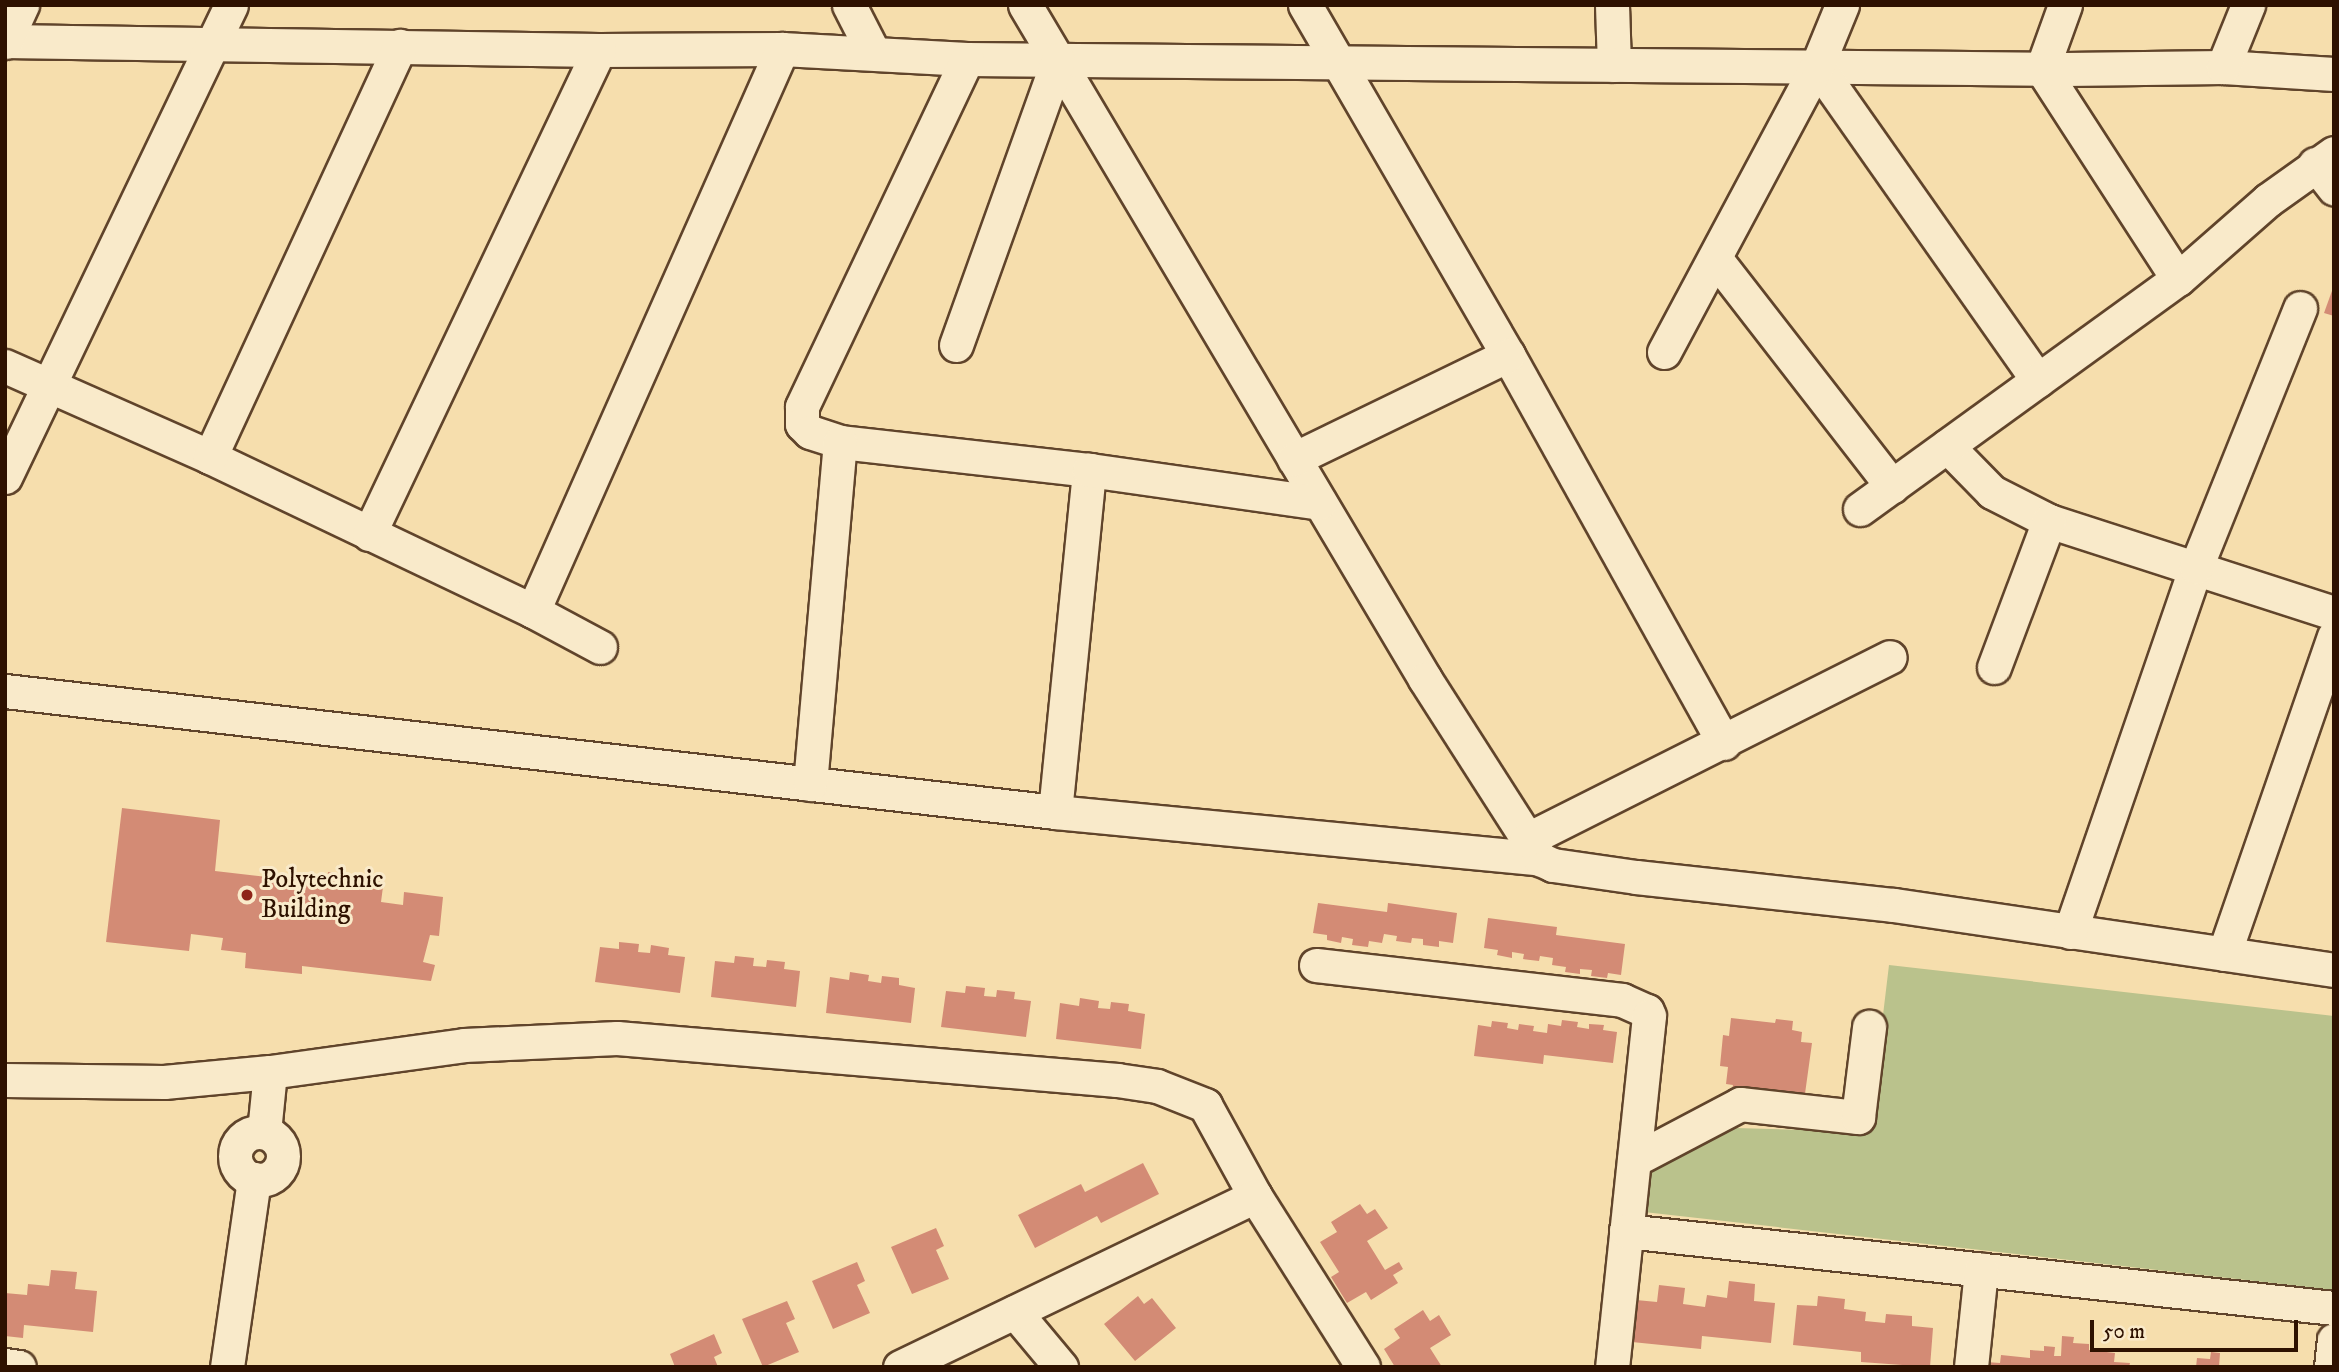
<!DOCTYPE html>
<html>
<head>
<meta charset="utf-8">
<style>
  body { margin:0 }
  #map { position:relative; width:2339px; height:1372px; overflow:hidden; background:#f6dead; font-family:"IM FELL DW Pica",serif }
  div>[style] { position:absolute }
  .green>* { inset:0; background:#bac28c }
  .building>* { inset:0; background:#d38b75 }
  .roads { filter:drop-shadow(2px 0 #60442b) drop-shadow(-2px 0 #60442b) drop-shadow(0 2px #60442b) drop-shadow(0 -2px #60442b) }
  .minor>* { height:33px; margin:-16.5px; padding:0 16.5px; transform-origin:16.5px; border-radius:16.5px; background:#f9eaca }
  .minor>.ring { margin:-16.5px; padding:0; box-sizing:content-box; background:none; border:33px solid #f9eaca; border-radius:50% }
  .dots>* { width:19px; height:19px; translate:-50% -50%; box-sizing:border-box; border:4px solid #f9eaca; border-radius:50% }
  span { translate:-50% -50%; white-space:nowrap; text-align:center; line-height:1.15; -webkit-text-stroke:6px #f9eaca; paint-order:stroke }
  .poi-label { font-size:26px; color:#2e1100 }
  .left { translate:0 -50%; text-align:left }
  .frame { position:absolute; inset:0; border:7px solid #2e1100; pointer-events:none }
  .scale { position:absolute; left:2090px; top:1320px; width:208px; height:32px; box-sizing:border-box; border:4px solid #2e1100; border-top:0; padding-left:9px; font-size:21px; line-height:24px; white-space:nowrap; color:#2e1100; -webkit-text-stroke:5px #f9eaca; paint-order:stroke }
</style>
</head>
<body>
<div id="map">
  <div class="green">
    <div style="clip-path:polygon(1889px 965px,2334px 1016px,2334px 1290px,1644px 1212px,1648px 1173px,1736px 1128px,1869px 1132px)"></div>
  </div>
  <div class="building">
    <div style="clip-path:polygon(2333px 288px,2334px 288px,2334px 316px,2324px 313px)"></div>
    <div style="clip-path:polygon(122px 808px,220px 820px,215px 871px,327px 884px,328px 872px,384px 879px,381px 902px,403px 905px,404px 892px,443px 897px,439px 936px,430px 935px,423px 962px,435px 965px,431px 981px,302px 966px,302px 974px,245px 968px,246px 953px,221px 950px,223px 938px,191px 934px,189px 951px,106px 942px)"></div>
    <div style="clip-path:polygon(1318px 903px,1387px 912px,1388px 903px,1457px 913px,1453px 943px,1439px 941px,1439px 947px,1423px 945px,1423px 939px,1412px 938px,1411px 943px,1396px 941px,1397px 936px,1384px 934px,1382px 943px,1369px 941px,1368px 947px,1352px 945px,1353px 939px,1342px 937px,1341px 943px,1327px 940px,1327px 935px,1313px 933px)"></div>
    <div style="clip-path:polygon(1488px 918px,1557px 927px,1556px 935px,1625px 944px,1621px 975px,1608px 973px,1607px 978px,1591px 976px,1592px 970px,1580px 969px,1580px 974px,1565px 972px,1566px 967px,1552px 965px,1553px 958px,1540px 956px,1539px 961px,1523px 959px,1524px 954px,1512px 952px,1512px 958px,1497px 955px,1498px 950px,1484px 948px)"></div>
    <div style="clip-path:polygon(619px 942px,639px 944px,638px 952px,650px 953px,651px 945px,669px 948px,668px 955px,685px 957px,680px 993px,595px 982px,600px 947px,619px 949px)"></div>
    <div style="clip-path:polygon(735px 956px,754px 958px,753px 966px,766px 967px,767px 960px,785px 962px,784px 969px,800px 971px,796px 1007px,711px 997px,715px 961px,734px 963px)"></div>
    <div style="clip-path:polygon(850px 972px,869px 975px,868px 981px,881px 983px,882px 976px,899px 978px,899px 985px,915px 988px,911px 1023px,826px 1013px,830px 977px,849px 980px)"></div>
    <div style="clip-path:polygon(966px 986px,985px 988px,984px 996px,996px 997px,997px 990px,1015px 992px,1014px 999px,1031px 1001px,1026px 1037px,941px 1027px,946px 991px,965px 993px)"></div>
    <div style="clip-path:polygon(1080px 998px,1099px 1001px,1098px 1008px,1110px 1009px,1111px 1002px,1129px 1004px,1128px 1011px,1145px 1014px,1141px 1049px,1056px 1039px,1060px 1003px,1079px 1006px)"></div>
    <div style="clip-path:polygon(1731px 1018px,1775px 1023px,1776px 1019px,1793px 1021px,1792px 1030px,1802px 1032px,1801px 1042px,1812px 1043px,1804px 1101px,1732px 1089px,1733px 1085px,1726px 1084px,1728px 1067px,1720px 1066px,1723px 1035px,1729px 1036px)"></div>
    <div style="clip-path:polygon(1562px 1020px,1578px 1022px,1577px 1027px,1589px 1029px,1589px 1024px,1604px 1025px,1603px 1030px,1617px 1032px,1613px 1063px,1544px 1055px,1543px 1064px,1474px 1056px,1478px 1025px,1491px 1027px,1492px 1021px,1508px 1023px,1507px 1028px,1518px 1030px,1519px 1024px,1534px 1026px,1533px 1031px,1547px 1033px,1548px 1024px,1561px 1026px)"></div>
    <div style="clip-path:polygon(1143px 1163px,1159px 1194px,1101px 1223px,1097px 1216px,1035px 1248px,1018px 1215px,1081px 1184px,1085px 1192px)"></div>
    <div style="clip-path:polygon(1360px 1204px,1367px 1214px,1375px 1209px,1388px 1228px,1367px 1241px,1385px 1270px,1399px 1262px,1403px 1269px,1393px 1275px,1398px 1283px,1371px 1300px,1366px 1292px,1347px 1303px,1331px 1277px,1339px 1272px,1320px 1242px,1337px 1232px,1331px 1222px)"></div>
    <div style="clip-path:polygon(936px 1228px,944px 1246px,936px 1250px,949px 1279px,912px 1294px,891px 1247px)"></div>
    <div style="clip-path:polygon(857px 1262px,865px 1281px,857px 1285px,870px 1313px,833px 1329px,812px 1281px)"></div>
    <div style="clip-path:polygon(51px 1270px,77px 1272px,75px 1289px,97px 1291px,93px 1332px,24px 1325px,23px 1338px,5px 1336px,5px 1293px,27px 1295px,28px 1284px,49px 1286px)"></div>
    <div style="clip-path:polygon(1729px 1281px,1755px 1284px,1754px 1301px,1775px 1303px,1771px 1343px,1702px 1336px,1701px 1349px,1632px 1342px,1636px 1300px,1657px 1302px,1659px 1285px,1685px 1288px,1683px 1304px,1705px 1307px,1707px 1295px,1727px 1298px)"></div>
    <div style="clip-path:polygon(1138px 1296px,1144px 1304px,1152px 1298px,1176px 1328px,1135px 1361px,1104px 1324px)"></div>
    <div style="clip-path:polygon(1818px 1296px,1845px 1299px,1844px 1309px,1866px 1312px,1865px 1321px,1885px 1323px,1886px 1314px,1912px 1316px,1912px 1326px,1933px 1328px,1930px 1367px,1861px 1362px,1861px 1352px,1793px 1345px,1797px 1305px,1817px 1306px)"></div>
    <div style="clip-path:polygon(787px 1301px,795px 1319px,786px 1323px,799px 1352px,763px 1367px,742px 1319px)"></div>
    <div style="clip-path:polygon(1423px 1310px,1430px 1321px,1439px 1315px,1451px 1335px,1430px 1348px,1442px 1367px,1395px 1367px,1384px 1349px,1400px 1338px,1394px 1329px)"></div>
    <div style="clip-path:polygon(714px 1334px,722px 1353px,714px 1357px,718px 1367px,675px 1367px,670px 1354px)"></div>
    <div style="clip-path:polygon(2062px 1336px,2074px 1337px,2073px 1343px,2089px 1344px,2089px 1350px,2115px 1353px,2114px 1362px,2130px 1363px,2129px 1367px,1986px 1367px,1986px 1362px,2000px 1363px,2001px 1355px,2030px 1358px,2030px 1350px,2044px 1351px,2044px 1346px,2055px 1347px,2054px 1356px,2061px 1356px)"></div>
    <div style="clip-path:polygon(2211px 1352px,2220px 1353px,2219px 1367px,2196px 1367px,2197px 1358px,2210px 1359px)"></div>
  </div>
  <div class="roads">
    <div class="minor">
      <div style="left:849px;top:5px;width:53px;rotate:62.9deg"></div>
      <div style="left:1025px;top:5px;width:784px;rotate:59.31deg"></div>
      <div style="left:1425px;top:679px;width:214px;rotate:57.4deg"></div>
      <div style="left:1305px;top:5px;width:405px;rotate:59.9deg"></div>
      <div style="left:1508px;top:355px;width:444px;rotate:60.9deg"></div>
      <div style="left:1612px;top:5px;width:60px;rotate:88.1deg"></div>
      <div style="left:2065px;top:5px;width:68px;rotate:109.8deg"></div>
      <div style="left:2042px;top:69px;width:250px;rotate:57.1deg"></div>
      <div style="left:5px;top:41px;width:594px;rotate:0.87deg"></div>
      <div style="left:599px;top:50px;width:183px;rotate:-0.3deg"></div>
      <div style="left:782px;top:49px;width:185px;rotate:3.1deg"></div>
      <div style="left:967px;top:59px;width:1098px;rotate:0.52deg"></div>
      <div style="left:2065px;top:69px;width:158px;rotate:-0.7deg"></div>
      <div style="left:2223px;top:67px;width:111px;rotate:3.6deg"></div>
      <div style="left:5px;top:42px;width:41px;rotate:-65.3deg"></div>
      <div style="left:967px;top:59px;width:385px;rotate:115.4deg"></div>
      <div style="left:802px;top:407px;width:17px;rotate:90deg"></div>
      <div style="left:802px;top:424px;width:11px;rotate:45deg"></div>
      <div style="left:810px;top:432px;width:32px;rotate:18deg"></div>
      <div style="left:840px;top:442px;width:251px;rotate:6.4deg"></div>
      <div style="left:1817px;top:66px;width:384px;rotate:54.9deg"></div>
      <div style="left:2223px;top:67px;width:67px;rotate:-68deg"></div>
      <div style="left:2315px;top:164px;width:31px;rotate:52deg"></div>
      <div style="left:1715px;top:258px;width:289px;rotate:52.2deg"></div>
      <div style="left:956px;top:345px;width:303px;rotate:-70.3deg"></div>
      <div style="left:1664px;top:352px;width:324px;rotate:-61.9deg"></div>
      <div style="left:1817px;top:66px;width:66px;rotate:-67.7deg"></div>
      <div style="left:5px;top:366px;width:224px;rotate:23.9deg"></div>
      <div style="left:210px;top:457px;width:358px;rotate:25.5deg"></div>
      <div style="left:533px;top:611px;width:76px;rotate:28.2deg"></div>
      <div style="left:1947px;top:446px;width:64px;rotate:45.6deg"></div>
      <div style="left:1992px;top:492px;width:64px;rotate:27deg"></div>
      <div style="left:2049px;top:521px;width:299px;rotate:17.9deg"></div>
      <div style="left:210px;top:457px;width:453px;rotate:-65.2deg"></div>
      <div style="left:1294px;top:459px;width:238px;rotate:-25.9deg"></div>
      <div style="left:5px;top:477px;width:523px;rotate:-64.41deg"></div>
      <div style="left:1860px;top:509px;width:392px;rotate:-35.9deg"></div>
      <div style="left:2178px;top:279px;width:120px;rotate:-41.3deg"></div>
      <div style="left:2268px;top:200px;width:81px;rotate:-35.5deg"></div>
      <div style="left:369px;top:534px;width:536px;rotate:-64.58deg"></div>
      <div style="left:533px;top:611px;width:615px;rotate:-66.1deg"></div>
      <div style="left:1994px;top:667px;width:156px;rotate:-69.4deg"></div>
      <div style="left:5px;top:691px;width:1057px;rotate:6.57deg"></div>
      <div style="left:1055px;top:812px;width:487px;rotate:5.5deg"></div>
      <div style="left:1540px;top:859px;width:14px;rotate:25deg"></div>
      <div style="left:1553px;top:865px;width:84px;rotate:8.2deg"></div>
      <div style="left:1636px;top:877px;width:260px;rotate:6.2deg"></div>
      <div style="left:1894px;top:905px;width:445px;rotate:8.4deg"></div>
      <div style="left:810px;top:784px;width:343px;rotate:-85deg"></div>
      <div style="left:1055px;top:812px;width:344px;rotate:-84.3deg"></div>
      <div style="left:1089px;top:470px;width:233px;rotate:8.1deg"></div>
      <div style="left:1526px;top:840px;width:407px;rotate:-26.7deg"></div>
      <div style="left:2070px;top:932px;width:386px;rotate:-71deg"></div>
      <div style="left:2196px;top:567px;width:279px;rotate:-68.1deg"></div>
      <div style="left:2224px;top:954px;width:336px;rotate:-70.9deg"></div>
      <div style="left:1316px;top:965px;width:308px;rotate:6.5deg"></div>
      <div style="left:1622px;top:1000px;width:27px;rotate:24deg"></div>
      <div style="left:1647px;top:1011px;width:5px;rotate:68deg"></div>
      <div style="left:1649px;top:1016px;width:353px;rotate:96deg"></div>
      <div style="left:5px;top:1080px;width:159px;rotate:0.7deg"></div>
      <div style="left:164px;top:1082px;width:106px;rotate:-5.4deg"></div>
      <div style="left:270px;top:1072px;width:196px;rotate:-7.9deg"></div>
      <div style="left:464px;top:1045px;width:153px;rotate:-2.6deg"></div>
      <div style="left:617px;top:1038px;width:502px;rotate:4.8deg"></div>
      <div style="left:1117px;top:1080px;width:40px;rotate:8.5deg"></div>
      <div style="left:1157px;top:1086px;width:52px;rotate:21.6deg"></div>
      <div style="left:1205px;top:1105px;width:104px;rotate:61.2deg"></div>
      <div style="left:1255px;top:1196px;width:202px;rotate:57.7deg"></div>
      <div style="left:264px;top:1132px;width:60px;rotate:-84.3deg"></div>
      <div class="ring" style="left:235px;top:1132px;width:15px;height:15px"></div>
      <div style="left:1634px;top:1160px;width:120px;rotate:-27.8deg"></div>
      <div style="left:1740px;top:1104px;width:119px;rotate:6.3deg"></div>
      <div style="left:1858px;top:1117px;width:91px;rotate:-83deg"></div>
      <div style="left:1626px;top:1231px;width:712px;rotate:6.21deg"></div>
      <div style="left:1015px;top:1312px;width:72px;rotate:50.1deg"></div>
      <div style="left:5px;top:1365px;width:14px;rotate:8deg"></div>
      <div style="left:227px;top:1367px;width:190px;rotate:-81.8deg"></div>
      <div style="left:900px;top:1367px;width:394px;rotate:-25.7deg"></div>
      <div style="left:1971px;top:1367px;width:98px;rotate:-84.1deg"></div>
      <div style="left:2331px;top:1367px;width:27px;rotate:-84deg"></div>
    </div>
  </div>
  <div class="dots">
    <div style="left:247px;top:895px;background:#8f2418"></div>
  </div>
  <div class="poi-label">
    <span class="left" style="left:261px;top:895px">Polytechnic<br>Building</span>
  </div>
  <div class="frame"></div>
  <div class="scale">50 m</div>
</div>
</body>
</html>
